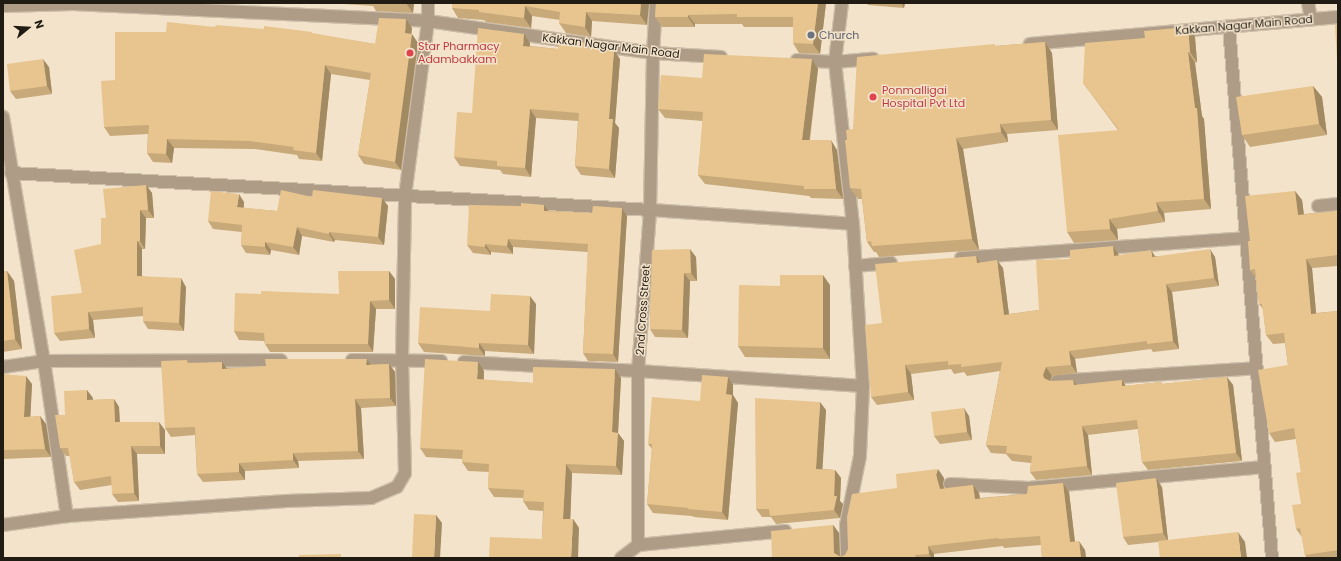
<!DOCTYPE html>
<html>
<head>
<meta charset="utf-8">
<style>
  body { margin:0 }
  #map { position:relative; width:1341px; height:561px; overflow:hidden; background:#f3e3cb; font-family:Poppins,sans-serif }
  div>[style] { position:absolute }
  .roads { filter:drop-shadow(1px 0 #cdbfaa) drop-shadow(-1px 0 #cdbfaa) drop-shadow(0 1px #cdbfaa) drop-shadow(0 -1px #cdbfaa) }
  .minor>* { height:12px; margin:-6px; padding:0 6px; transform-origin:6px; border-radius:6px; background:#ae9c87 }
  .wall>* { inset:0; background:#c8a97a }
  .shaded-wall>* { inset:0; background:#a28a63 }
  .building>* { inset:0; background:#e8c58e }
  .dots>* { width:11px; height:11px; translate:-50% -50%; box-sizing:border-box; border:2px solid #f3e3cb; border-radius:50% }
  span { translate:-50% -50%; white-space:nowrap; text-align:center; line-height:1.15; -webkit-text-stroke:3px #f3e3cb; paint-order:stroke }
  .street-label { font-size:11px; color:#211c13 }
  .worship-label { font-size:11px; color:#5b616d }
  .left { translate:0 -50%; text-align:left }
  .health-label { font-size:11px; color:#be3a42 }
  .frame { position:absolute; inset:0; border:4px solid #211c13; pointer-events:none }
  .north { position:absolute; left:8px; top:8px; width:40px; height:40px; -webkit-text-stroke:3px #f3e3cb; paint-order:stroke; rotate:72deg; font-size:11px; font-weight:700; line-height:16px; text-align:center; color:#211c13 }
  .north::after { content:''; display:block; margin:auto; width:14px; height:18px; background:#211c13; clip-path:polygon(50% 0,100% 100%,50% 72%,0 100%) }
</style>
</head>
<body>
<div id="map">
  <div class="roads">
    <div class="minor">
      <div style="left:842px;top:3px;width:59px;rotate:96.8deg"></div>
      <div style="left:835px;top:62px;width:163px;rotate:83.7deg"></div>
      <div style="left:853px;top:224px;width:162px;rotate:86.5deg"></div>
      <div style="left:863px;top:386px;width:70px;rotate:92.5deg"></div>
      <div style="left:860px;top:456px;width:70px;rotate:101.5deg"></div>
      <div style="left:846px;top:525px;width:33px;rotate:88deg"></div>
      <div style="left:1308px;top:3px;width:16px;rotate:79deg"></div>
      <div style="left:3px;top:6px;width:70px;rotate:-1.6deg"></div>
      <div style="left:73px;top:4px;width:355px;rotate:2.7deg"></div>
      <div style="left:428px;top:21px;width:227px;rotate:8.1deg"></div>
      <div style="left:653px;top:53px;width:68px;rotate:3.4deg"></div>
      <div style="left:1229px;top:27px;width:533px;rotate:85.37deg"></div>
      <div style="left:1030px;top:44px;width:309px;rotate:-5deg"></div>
      <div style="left:797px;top:60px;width:38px;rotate:3deg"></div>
      <div style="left:835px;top:62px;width:38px;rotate:-5deg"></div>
      <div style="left:3px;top:117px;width:247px;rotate:80.5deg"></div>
      <div style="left:44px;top:361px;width:157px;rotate:81.6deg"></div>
      <div style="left:11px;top:173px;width:640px;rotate:3.31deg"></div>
      <div style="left:650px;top:210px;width:203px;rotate:3.9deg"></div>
      <div style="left:1318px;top:206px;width:20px;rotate:-6deg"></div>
      <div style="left:961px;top:258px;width:285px;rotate:-4deg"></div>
      <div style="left:855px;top:266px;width:36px;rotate:-5deg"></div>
      <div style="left:352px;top:360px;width:89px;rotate:0.6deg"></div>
      <div style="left:464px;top:362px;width:174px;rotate:3deg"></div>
      <div style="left:638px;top:371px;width:225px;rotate:3.8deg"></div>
      <div style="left:3px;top:367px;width:41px;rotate:-8.3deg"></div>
      <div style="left:44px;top:361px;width:237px;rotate:-0.2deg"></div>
      <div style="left:1057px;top:381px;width:199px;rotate:-3.7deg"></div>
      <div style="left:950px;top:484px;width:79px;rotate:2.9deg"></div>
      <div style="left:1029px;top:488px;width:236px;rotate:-5.1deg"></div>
      <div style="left:3px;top:525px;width:65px;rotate:-8deg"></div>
      <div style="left:67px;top:516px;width:220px;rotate:-3.9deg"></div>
      <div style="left:286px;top:501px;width:85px;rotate:-2deg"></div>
      <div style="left:371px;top:498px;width:28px;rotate:-23deg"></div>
      <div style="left:397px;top:487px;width:16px;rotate:-60deg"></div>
      <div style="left:405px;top:473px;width:114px;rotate:-91.5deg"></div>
      <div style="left:402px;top:359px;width:163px;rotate:-88.9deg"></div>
      <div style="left:405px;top:196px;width:177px;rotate:-82.5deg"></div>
      <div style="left:428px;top:21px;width:18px;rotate:-90deg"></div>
      <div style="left:638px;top:545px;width:148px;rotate:-5.4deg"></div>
      <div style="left:621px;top:558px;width:21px;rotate:-37deg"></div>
      <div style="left:638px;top:545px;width:174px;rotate:-90deg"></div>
      <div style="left:638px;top:371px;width:161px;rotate:-85.7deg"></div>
      <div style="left:650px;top:210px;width:157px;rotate:-88.9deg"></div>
      <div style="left:653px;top:53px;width:50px;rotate:-86.6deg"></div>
    </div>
  </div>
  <div class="wall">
    <div style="clip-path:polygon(329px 3px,414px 3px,413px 13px,376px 11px,373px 6px)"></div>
    <div style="clip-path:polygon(452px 3px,649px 3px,647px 25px,592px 21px,591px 37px,566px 33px,559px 23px,560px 20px,532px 16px,531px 28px,486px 22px,484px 20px,458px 18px,452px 8px)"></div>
    <div style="clip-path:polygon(656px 3px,826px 3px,820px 54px,799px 53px,793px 43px,793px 27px,744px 27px,742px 24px,695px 24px,695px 27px,662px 27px,655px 17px)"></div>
    <div style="clip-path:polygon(866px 3px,905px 3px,904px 8px,868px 5px)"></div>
    <div style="clip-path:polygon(215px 27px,314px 34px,375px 44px,412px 28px,411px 34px,418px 43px,401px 170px,364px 164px,358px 155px,370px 80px,331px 74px,322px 161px,299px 159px,297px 155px,255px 149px,174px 148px,172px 163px,153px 162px,147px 153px,148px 134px,110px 136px,104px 127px,115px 80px,166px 32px)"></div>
    <div style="clip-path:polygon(1195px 37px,1197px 62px,1195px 63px,1202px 116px,1204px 119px,1211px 209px,1164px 213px,1165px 222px,1117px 229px,1118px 240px,1074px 243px,1067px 232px,1118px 130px,1083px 83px)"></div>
    <div style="clip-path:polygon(1045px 42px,1052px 53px,1058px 130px,1007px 134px,1008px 142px,963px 149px,979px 250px,879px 257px,876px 252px,874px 252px,867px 242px,862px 199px,858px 199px,850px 188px,847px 140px,853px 129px,994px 44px,995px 46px)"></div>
    <div style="clip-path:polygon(530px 43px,530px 46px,558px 49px,588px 48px,620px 59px,615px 123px,619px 128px,615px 178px,581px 175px,575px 166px,578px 121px,536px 118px,531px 177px,503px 174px,500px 170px,460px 166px,454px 157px,472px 113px)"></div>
    <div style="clip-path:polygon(812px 59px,818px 69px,810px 140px,837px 150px,843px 199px,811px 198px,809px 196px,705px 184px,698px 175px,703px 121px,665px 118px,658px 109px,702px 78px)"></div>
    <div style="clip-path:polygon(49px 67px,52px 94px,16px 99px,10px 91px)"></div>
    <div style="clip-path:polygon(1313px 86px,1322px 97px,1327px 135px,1250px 147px,1242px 135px)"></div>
    <div style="clip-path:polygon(146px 185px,152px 193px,154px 218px,146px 218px,145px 249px,142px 249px,142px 276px,186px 287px,184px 331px,148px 329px,143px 321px,143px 316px,93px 320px,95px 338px,60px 341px,54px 333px,82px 293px,101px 244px)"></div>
    <div style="clip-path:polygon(1295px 191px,1302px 200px,1304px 214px,1338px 211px,1338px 266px,1312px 268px,1316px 313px,1338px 311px,1338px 558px,1307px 558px,1305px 555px,1302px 537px,1296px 529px,1301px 504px,1301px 472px,1296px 439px,1275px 442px,1269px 433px,1288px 365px,1285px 343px,1273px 344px,1266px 335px,1263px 309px,1259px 304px,1256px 278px,1250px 270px,1250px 241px)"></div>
    <div style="clip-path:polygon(312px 197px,382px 198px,388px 206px,384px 245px,335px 240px,334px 242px,302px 236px,299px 255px,271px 250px,270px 255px,246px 253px,241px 245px,242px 232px,213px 229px,208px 221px,244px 202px,244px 208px,277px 211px)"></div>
    <div style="clip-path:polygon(622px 208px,627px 216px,618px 362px,588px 361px,583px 353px,588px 252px,513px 247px,513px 254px,491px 252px,491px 255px,473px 253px,467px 245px,549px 211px,592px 213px)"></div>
    <div style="clip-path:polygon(652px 250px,696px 257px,697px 281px,690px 281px,688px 338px,655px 337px,650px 329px)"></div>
    <div style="clip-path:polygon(1119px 255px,1156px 256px,1215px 257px,1219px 286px,1172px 292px,1179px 349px,1153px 352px,1151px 349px,1075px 359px,1077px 373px,1052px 376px,1050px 381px,1077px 385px,1122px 380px,1126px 386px,1161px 382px,1162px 384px,1227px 377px,1233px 385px,1242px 461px,1148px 470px,1142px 462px,1138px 429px,1088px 435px,1092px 475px,1036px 480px,1030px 472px,1031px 463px,1012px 461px,1006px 454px,991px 453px,986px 445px,1000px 371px,967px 376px,964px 372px,954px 374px,951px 369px,911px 374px,914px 400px,877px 405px,871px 397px,882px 323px,976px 256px,980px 262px,1003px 268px,1009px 314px,1039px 310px,1070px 259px)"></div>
    <div style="clip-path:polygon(7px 271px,14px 281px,22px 349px,3px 352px,3px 272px)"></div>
    <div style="clip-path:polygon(389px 271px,395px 279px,395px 309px,376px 309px,373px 352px,270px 352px,265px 344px,264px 341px,239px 340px,234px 331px,339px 294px)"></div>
    <div style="clip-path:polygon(830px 285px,830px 359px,745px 357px,738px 346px)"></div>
    <div style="clip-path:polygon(536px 304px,534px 354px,485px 351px,485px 356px,424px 352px,418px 343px,490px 311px)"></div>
    <div style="clip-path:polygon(187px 360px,190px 363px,226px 368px,389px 364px,395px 372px,396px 406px,361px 408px,364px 459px,298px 461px,299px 468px,245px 471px,245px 480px,203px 482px,197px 474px,195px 435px,171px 437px,165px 428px)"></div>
    <div style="clip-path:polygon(484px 371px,484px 380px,533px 383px,621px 378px,618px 433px,624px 441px,622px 475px,572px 473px,570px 519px,573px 519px,579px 528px,542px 539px,543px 511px,529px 510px,523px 501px,523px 498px,494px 497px,488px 488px,489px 472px,468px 471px,462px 462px,462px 459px,426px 457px,420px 448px)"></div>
    <div style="clip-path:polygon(3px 374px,32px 384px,30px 417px,40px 416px,46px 424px,51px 457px,3px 459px)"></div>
    <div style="clip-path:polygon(728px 377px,733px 385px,733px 395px,738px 403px,728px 520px,694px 517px,692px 516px,653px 513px,647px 504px,652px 449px,648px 444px)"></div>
    <div style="clip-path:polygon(93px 398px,93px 400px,114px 399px,119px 407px,120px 422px,165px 430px,165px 454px,137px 454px,139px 501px,118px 502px,112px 494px,112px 485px,80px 490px,74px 482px,70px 456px,66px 456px,60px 448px,65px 415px)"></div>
    <div style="clip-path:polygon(826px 410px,822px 469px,835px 470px,841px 478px,840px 501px,843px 504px,840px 518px,776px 524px,771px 517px,762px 517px,756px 509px)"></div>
    <div style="clip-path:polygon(969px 416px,972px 440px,940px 444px,934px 436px)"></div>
    <div style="clip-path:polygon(944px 478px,943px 484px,944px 488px,973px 485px,979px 493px,980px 498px,1027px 494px,1063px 483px,1069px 492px,1075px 542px,1085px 550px,1086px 558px,1042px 558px,1041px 545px,1004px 548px,1003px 546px,934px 554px,934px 558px,772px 558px,833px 525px,839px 533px,840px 556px,845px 555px,897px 488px)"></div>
    <div style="clip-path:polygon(1162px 487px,1168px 540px,1245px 542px,1158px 542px,1128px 545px,1123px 537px)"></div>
  </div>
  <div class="shaded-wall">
    <div style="clip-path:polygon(406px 3px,414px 3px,413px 13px)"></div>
    <div style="clip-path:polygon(641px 3px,649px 3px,647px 25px,640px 15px)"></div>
    <div style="clip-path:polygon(818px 3px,826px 3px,820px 54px,813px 44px)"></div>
    <div style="clip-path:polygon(901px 3px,905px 3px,904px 8px)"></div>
    <div style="clip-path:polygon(525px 6px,532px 16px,531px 28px,524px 18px)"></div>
    <div style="clip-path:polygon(586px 12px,592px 21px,591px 37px,585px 27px)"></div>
    <div style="clip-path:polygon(688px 15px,695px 24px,695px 27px,688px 17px)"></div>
    <div style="clip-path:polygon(406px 19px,412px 28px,411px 37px,412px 34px,418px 43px,401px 170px,395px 162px)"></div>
    <div style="clip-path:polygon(1188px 27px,1195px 37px,1197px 62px,1190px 52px)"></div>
    <div style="clip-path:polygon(524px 34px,530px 43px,529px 55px,523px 46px)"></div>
    <div style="clip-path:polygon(1045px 42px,1052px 53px,1058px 130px,1051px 120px)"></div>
    <div style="clip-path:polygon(584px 43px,591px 52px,584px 48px)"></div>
    <div style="clip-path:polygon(614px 50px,620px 59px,615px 123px,619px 128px,615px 178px,609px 169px,609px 119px)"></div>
    <div style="clip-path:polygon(1188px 52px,1195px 63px,1202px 116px,1204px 119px,1211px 209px,1204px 199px,1195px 108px)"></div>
    <div style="clip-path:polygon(43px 59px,49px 67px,52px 94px,47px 86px)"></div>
    <div style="clip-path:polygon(812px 59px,818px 69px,808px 150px,802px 140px)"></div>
    <div style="clip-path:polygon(325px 65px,331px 74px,322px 161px,316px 153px)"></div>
    <div style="clip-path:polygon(1313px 86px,1322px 97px,1327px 135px,1319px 124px)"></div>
    <div style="clip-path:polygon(530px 109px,536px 118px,531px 177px,525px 168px)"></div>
    <div style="clip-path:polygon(1000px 124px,1007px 134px,1008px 142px,1001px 132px)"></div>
    <div style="clip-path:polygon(956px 138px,963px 149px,979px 250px,972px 239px)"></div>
    <div style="clip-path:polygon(167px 139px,174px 148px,172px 163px,166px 154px)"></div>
    <div style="clip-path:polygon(831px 140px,837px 150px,843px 199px,836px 189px)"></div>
    <div style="clip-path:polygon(146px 185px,152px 193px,154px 218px,148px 210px)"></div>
    <div style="clip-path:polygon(1295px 191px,1302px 200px,1305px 225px,1298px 215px)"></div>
    <div style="clip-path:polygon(239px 194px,244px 202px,243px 215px,237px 207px)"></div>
    <div style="clip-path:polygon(382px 198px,388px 206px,384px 245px,378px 237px)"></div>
    <div style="clip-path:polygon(1156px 202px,1164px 213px,1165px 222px,1158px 211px)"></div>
    <div style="clip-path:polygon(544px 205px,550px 213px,544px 211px)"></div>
    <div style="clip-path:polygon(622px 208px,627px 216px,618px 362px,613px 354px)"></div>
    <div style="clip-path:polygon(140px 210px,146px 218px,145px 249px,140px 241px)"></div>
    <div style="clip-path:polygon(1109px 219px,1117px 229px,1118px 240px,1110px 229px)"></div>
    <div style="clip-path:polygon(297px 227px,302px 236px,299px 255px,293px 247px)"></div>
    <div style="clip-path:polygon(329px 232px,335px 240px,334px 242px,329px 234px)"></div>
    <div style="clip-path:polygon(508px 239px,513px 247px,513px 254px,507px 246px)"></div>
    <div style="clip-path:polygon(137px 241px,142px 249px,142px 284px,137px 276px)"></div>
    <div style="clip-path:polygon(265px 242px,271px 250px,270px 255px,265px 247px)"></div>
    <div style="clip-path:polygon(485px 244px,491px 252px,491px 255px,485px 247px)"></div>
    <div style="clip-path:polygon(1113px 246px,1119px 255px,1120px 264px,1114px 256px)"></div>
    <div style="clip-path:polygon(690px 249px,696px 257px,697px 281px,691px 273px)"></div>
    <div style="clip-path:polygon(1210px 249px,1215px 257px,1219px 286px,1214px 278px)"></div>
    <div style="clip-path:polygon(1151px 250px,1157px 259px,1152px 257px)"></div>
    <div style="clip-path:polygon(976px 256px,981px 264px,977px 263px)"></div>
    <div style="clip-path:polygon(1306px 259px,1312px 268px,1317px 323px,1311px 314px)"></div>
    <div style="clip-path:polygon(997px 260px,1003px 268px,1010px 323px,1004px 315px)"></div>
    <div style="clip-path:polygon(7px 271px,14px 281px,22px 349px,15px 339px)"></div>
    <div style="clip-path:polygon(389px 271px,395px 279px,395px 309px,389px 300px)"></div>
    <div style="clip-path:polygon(684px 273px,690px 281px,688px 338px,682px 330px)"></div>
    <div style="clip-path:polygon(823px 275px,830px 285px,830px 359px,823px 348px)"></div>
    <div style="clip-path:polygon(181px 278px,186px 287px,184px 331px,179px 323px)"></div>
    <div style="clip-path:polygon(1166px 284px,1172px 292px,1179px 349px,1173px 341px)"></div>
    <div style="clip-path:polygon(530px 296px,536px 304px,534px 354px,528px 345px)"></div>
    <div style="clip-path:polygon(370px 301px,376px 309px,373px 352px,368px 344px)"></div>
    <div style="clip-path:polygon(88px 312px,93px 320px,95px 338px,89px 329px)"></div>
    <div style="clip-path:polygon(479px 343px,485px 351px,485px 356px,479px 348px)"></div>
    <div style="clip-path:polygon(1069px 351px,1075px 359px,1077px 373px,1071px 365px)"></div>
    <div style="clip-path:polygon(367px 359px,372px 367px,366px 365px)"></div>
    <div style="clip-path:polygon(222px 362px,228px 370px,222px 369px)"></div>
    <div style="clip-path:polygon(478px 362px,484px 371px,483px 388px,477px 379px)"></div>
    <div style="clip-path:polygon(389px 364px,395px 372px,396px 406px,390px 398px)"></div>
    <div style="clip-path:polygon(905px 365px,911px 374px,914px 400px,908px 392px)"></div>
    <div style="clip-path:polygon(1046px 367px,1052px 376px,1049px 383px,1044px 378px,1043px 375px)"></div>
    <div style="clip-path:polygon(615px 369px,621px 378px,618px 433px,624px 441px,622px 475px,616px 466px,612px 432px)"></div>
    <div style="clip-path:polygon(26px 376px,32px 384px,30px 425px,24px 417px)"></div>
    <div style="clip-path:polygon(728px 377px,733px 385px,733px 395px,738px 403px,728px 520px,722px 512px,726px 394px)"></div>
    <div style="clip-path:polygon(1227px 377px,1233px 385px,1242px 461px,1236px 453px)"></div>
    <div style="clip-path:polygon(1073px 380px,1079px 388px,1074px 385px)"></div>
    <div style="clip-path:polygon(1122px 380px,1127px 388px,1122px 386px)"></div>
    <div style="clip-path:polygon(87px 390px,93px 398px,93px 408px,87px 400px)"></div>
    <div style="clip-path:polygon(114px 399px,119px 407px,120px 430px,115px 422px)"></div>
    <div style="clip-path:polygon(355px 399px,361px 408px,364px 459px,358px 451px)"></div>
    <div style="clip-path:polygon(820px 402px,826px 410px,822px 477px,816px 469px)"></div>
    <div style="clip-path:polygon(964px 408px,969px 416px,972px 440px,967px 432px)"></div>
    <div style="clip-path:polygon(40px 416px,46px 424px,51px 457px,45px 449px)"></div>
    <div style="clip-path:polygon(159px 422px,165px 430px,165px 454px,160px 446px)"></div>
    <div style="clip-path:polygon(1082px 426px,1088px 435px,1092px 475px,1087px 466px)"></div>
    <div style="clip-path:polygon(131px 446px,137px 454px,139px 501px,134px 493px)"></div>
    <div style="clip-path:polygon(293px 453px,298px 461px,299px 468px,293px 460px)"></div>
    <div style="clip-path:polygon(239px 463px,245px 471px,245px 480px,239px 472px)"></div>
    <div style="clip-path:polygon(566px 464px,572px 473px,570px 528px,563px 519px)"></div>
    <div style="clip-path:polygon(938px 469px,944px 478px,943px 484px,946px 497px,940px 489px,936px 475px)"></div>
    <div style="clip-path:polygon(835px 470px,841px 478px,840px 501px,843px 504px,840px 518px,834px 510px)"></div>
    <div style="clip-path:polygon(1156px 478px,1162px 487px,1168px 541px,1163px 533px)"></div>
    <div style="clip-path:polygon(1063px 483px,1069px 492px,1076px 551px,1070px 542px)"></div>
    <div style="clip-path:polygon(973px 485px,979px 493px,981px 507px,975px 499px)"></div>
    <div style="clip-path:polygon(436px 515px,442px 523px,440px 558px,434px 558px)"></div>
    <div style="clip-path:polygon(573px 519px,579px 528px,578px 558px,571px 558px)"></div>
    <div style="clip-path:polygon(833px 525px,839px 533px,840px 558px,834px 553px)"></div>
    <div style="clip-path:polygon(1238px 532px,1245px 542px,1247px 558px,1241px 558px)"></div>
    <div style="clip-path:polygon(1079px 541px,1085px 550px,1086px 558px,1081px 558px)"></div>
    <div style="clip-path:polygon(928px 546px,934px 554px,934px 558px,932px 558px,929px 554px)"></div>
  </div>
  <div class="building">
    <div style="clip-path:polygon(452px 3px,641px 3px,640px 15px,586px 12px,585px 27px,559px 23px,560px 12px,525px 6px,524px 18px,479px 12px,479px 10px,452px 8px)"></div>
    <div style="clip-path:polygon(656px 3px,818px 3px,813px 44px,793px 43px,793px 17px,737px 17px,737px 14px,688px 15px,688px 17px,655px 17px)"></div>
    <div style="clip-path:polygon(379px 18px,406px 19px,405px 33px,412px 34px,395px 162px,358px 155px,371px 73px,325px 65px,316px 153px,293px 150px,294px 147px,249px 141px,167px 139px,166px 154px,147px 153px,149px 125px,104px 127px,101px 81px,115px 80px,115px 32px,166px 32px,167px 22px,215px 27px,216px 25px,264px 29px,264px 26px,312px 32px,312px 33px,375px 44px)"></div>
    <div style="clip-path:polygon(1335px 25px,1338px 25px,1338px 78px)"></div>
    <div style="clip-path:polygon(1188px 27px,1190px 52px,1188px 52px,1195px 108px,1197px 108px,1204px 199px,1156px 202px,1158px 211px,1109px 219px,1110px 229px,1067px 232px,1058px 135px,1119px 130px,1083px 83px,1085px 43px,1145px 38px,1144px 31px)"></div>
    <div style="clip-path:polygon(478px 28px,524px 34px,523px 46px,558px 49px,559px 39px,584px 43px,584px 48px,614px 50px,609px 119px,613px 119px,609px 169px,575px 166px,579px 113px,530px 109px,525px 168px,497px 166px,497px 161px,454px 157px,457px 112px,472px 113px)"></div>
    <div style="clip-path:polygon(1045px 42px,1051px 120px,1000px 124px,1001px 132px,956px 138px,972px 239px,872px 246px,871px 241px,867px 242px,861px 189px,850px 188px,845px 140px,847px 140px,846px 130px,853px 129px,857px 57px,994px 44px,994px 46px)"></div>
    <div style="clip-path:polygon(704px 54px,812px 59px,802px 140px,831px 140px,836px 189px,804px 189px,804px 186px,698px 175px,703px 112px,658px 109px,661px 75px,702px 78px)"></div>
    <div style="clip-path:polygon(43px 59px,47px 86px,10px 91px,7px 64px)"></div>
    <div style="clip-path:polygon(1313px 86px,1319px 124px,1242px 135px,1236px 97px)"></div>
    <div style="clip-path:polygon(146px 185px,148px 210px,140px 210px,140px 241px,137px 241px,137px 276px,181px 278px,179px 323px,143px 321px,143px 307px,88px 312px,89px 329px,54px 333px,51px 296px,82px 293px,74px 250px,101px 244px,101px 218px,106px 218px,103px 189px)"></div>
    <div style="clip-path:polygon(281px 190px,312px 197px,313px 190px,382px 198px,378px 237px,329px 232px,329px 234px,297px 227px,293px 247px,265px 242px,265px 247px,241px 245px,242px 225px,208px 221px,211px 191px,239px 194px,237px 207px,277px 211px)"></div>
    <div style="clip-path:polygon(1295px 191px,1298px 215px,1338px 211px,1338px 255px,1306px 259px,1311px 314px,1338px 311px,1338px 550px,1305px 555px,1300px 528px,1296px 529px,1292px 505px,1301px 504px,1296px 473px,1301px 472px,1294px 428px,1269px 433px,1258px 370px,1288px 365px,1284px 333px,1266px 335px,1262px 304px,1259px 304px,1255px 269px,1250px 270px,1248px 241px,1250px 241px,1245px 196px)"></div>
    <div style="clip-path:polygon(521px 203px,544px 205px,544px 211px,592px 213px,593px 206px,622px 208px,613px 354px,583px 353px,588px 244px,508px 239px,507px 246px,485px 244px,485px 247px,467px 245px,469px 205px,521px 206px)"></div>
    <div style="clip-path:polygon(1113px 246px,1114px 256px,1151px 250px,1152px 257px,1210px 249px,1214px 278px,1166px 284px,1173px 341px,1147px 344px,1147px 341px,1069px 351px,1071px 365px,1046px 367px,1043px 375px,1044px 378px,1050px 381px,1073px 380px,1074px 385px,1122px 380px,1122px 386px,1161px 382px,1161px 384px,1227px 377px,1236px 453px,1142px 462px,1137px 420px,1082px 426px,1087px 466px,1030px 472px,1032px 456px,1006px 453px,1007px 446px,986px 445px,1002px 362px,961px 367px,961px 364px,948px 365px,948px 361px,905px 365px,908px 392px,871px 397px,865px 325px,882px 323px,875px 264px,976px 256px,977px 263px,997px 260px,1004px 315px,1039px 310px,1036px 260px,1070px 259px,1070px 250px)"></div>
    <div style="clip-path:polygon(690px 249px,691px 273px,684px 273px,682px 330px,650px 329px,652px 250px)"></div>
    <div style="clip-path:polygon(7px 271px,15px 339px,3px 341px,3px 272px)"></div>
    <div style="clip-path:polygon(338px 271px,389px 271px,389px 300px,370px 301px,368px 344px,265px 344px,264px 333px,234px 331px,235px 293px,261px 294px,261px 291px,339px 294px)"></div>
    <div style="clip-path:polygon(780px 275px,823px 275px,823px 348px,738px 346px,739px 285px,780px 286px)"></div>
    <div style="clip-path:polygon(491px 294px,530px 296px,528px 345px,479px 343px,479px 348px,418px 343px,420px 307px,490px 311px)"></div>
    <div style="clip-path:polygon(265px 359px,367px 359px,366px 365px,389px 364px,390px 398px,355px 399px,358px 451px,293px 453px,293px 460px,239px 463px,239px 472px,197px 474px,195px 427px,165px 428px,161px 361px,187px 360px,187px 363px,222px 362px,222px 369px,266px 366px)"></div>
    <div style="clip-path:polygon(425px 359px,478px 362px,477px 379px,533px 383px,533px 367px,615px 369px,612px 432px,618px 433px,616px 466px,566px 464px,563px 519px,573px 519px,571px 558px,489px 558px,490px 537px,542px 539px,544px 502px,523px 501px,524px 490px,488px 488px,489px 464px,462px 462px,463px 450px,420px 448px)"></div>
    <div style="clip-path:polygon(3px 374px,26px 376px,24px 417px,40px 416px,45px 449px,3px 450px)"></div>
    <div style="clip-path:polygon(702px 375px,728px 377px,726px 394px,732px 395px,722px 512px,688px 509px,688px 508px,647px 504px,652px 444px,648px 444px,652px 397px,700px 401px)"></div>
    <div style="clip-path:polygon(87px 390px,87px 400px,114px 399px,115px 422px,159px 422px,160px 446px,131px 446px,134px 493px,112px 494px,111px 476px,74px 482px,68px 448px,60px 448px,55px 415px,65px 415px,64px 391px)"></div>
    <div style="clip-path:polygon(755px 398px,820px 402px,816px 469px,835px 470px,834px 496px,837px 496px,834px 510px,770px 516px,769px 509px,756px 509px)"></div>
    <div style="clip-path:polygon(964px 408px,967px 432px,934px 436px,931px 412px)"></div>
    <div style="clip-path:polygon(938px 469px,936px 475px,940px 489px,973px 485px,975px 499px,1027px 494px,1028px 486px,1063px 483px,1070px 542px,1079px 541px,1081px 558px,1042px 558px,1040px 536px,998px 539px,998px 538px,928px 546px,929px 554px,915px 555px,916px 558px,858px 558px,858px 557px,841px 558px,772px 558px,771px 531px,833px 525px,834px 553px,841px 557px,845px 555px,848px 549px,847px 517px,852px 494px,897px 488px,896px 474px)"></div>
    <div style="clip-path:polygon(1156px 478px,1163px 533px,1123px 537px,1116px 483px)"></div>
    <div style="clip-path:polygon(414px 514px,436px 515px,434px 558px,412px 558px)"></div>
    <div style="clip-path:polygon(1238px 532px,1241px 558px,1160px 558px,1158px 541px)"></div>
    <div style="clip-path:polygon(341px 554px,341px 558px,299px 558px,299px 555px)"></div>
  </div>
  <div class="dots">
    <div style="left:811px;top:35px;background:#6b7280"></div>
    <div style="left:410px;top:53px;background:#e0444e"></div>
    <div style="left:873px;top:97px;background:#e0444e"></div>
  </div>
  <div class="street-label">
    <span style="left:1244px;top:25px;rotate:-5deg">Kakkan Nagar Main Road</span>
    <span style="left:611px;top:46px;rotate:7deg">Kakkan Nagar Main Road</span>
    <span style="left:643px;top:310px;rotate:-86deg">2nd Cross Street</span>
  </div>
  <div class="worship-label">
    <span class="left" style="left:819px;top:35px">Church</span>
  </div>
  <div class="health-label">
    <span class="left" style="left:418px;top:53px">Star Pharmacy<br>Adambakkam</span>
    <span class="left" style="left:882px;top:97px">Ponmalligai<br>Hospital Pvt Ltd</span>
  </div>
  <div class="frame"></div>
  <div class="north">N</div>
</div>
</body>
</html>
